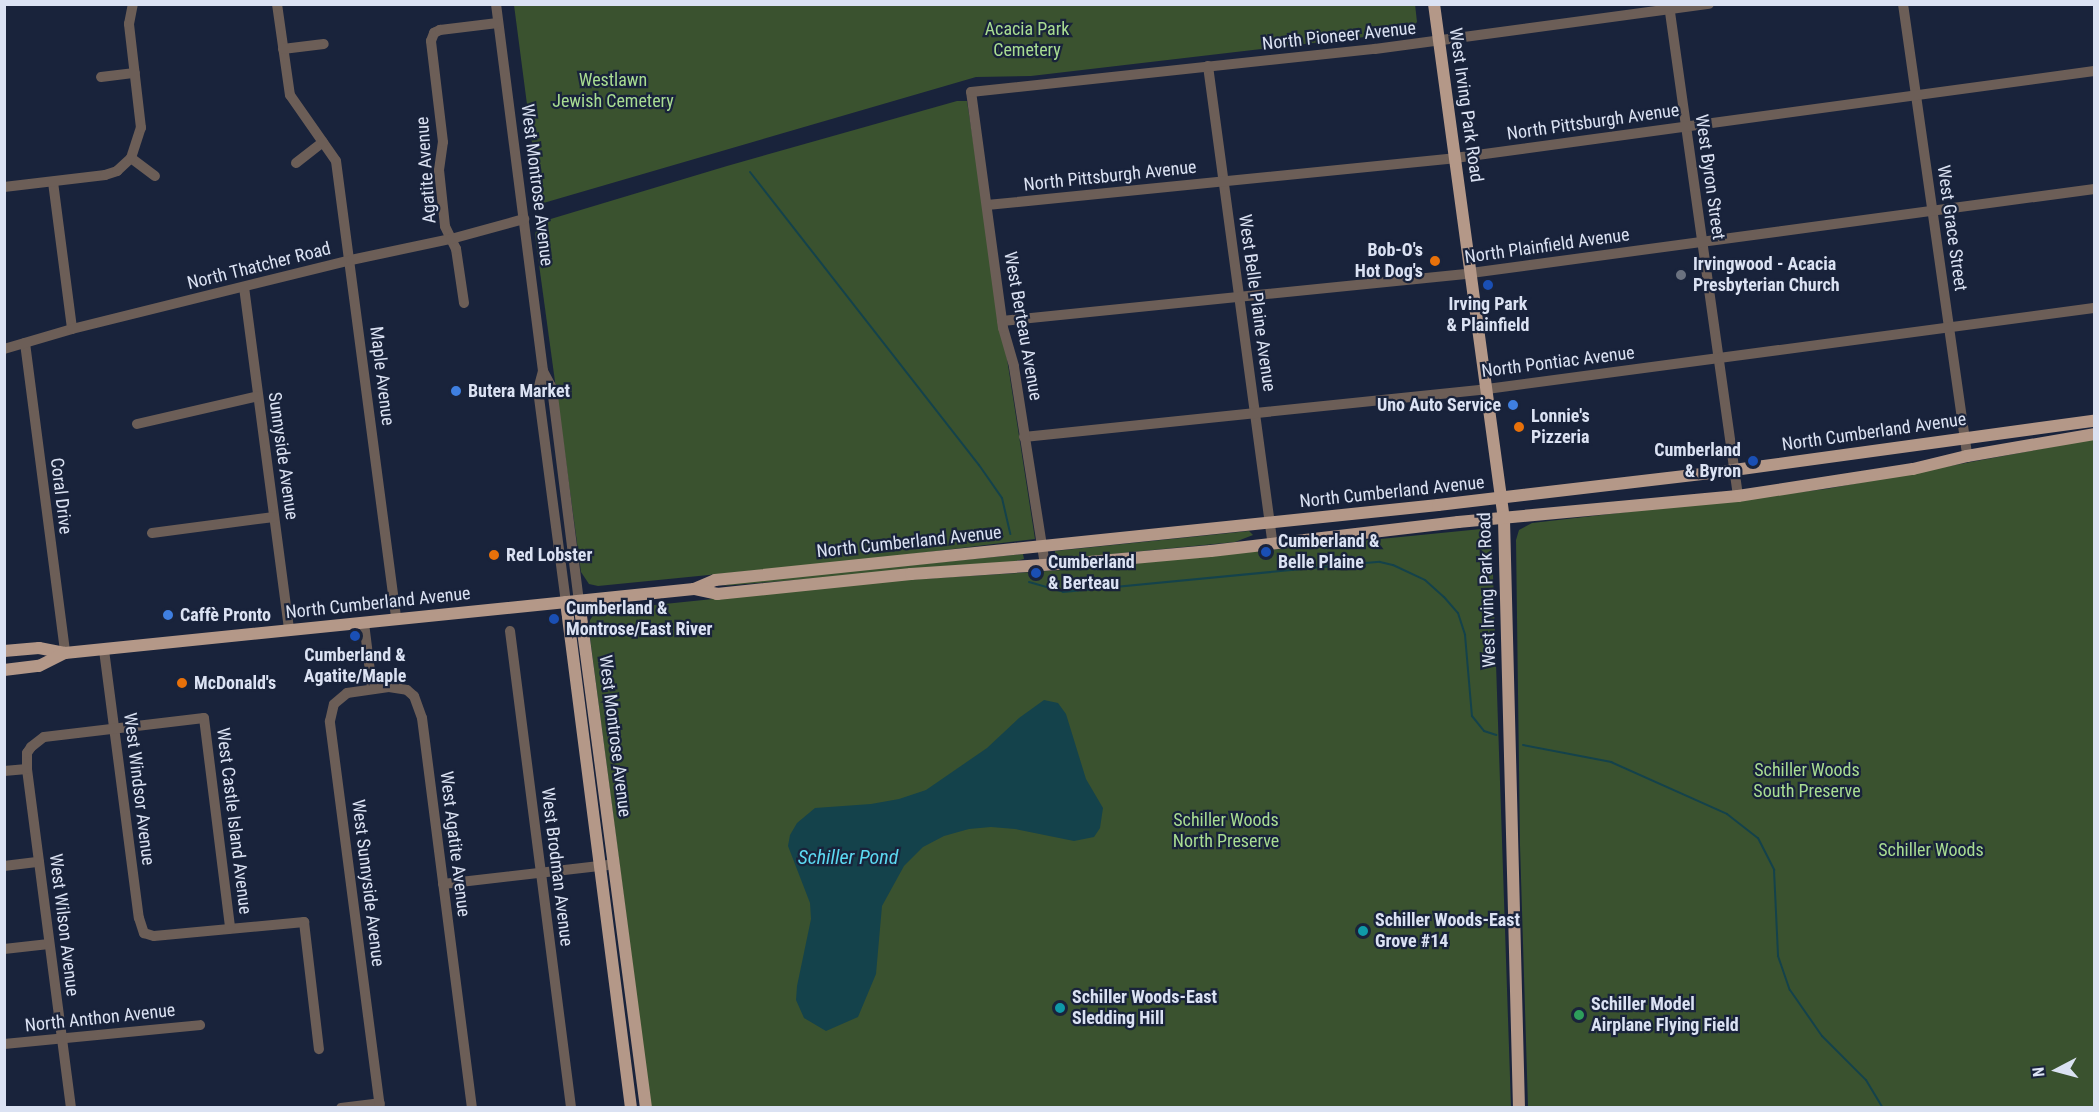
<!DOCTYPE html>
<html>
<head>
<meta charset="utf-8">
<style>
  body { margin:0 }
  #map { position:relative; width:2099px; height:1112px; overflow:hidden; background:#19233b; font-family:"Roboto Condensed",sans-serif }
  div>[style] { position:absolute }
  .green>* { inset:0; background:#3a522f }
  .water>* { inset:0; background:#14424b }
  .stream>* { height:2px; margin:-1px; padding:0 1px; transform-origin:1px; border-radius:1px; background:#14424b }
  .minor>* { height:10px; margin:-5px; padding:0 5px; transform-origin:5px; border-radius:5px; background:#6c5e57 }
  .major>* { height:12px; margin:-6px; padding:0 6px; transform-origin:6px; border-radius:6px; background:#b49888 }
  .dots>* { width:16px; height:16px; translate:-50% -50%; box-sizing:border-box; border:3px solid #19233b; border-radius:50% }
  span { translate:-50% -50%; white-space:nowrap; text-align:center; line-height:1.15; -webkit-text-stroke:4.5px #19233b; paint-order:stroke }
  .park-label { font-size:18px; color:#a9dd92 }
  .street-label { font-size:18px; color:#dbe2f3 }
  .poi-label { font-size:18px; color:#dbe2f3; font-weight:700 }
  .right { translate:-100% -50%; text-align:right }
  .left { translate:0 -50%; text-align:left }
  .water-label { font-size:20px; color:#5cd9f2; font-style:italic }
  .frame { position:absolute; inset:0; border:6px solid #dbe2f3; pointer-events:none }
  .north { position:absolute; left:2027px; top:1040px; width:60px; height:60px; -webkit-text-stroke:4px #19233b; paint-order:stroke; rotate:264deg; font-size:16px; font-weight:700; line-height:24px; text-align:center; color:#dbe2f3 }
  .north::after { content:''; display:block; margin:auto; width:21px; height:27px; background:#dbe2f3; clip-path:polygon(50% 0,100% 100%,50% 72%,0 100%) }
</style>
</head>
<body>
<div id="map">
  <div class="green">
    <div style="clip-path:polygon(1415px 4px,1417px 22px,1408px 32px,1031px 76px,976px 77px,540px 204px,514px 5px)"></div>
    <div style="clip-path:polygon(957px 101px,967px 101px,1035px 539px,880px 558px,598px 586px,589px 584px,581px 572px,535px 235px,537px 226px,544px 221px,727px 166px)"></div>
    <div style="clip-path:polygon(2094px 439px,2094px 1107px,1528px 1107px,1520px 845px,1516px 540px,1519px 530px,1532px 523px,1826px 489px)"></div>
    <div style="clip-path:polygon(1481px 529px,1489px 536px,1492px 545px,1511px 1107px,651px 1107px,589px 630px,590px 620px,594px 614px,606px 610px,888px 581px,1080px 569px)"></div>
    <div style="clip-path:polygon(1249px 531px,1253px 535px,1235px 542px,1061px 559px,1055px 556px,1055px 551px)"></div>
    <div style="clip-path:polygon(1023px 554px,1024px 559px,1012px 562px,722px 586px,740px 582px)"></div>
  </div>
  <div class="water">
    <div style="clip-path:polygon(1044px 700px,1058px 703px,1066px 714px,1086px 779px,1103px 808px,1100px 828px,1094px 837px,1074px 841px,1015px 829px,991px 827px,969px 829px,944px 836px,923px 847px,904px 866px,882px 906px,876px 974px,858px 1017px,826px 1031px,804px 1018px,796px 1000px,797px 986px,811px 919px,810px 903px,788px 846px,790px 835px,797px 823px,815px 808px,871px 804px,899px 799px,926px 790px,987px 748px,1019px 718px)"></div>
  </div>
  <div class="stream">
    <div style="left:750px;top:172px;width:372px;rotate:52deg"></div>
    <div style="left:979px;top:465px;width:40px;rotate:55.1deg"></div>
    <div style="left:1002px;top:498px;width:37px;rotate:77deg"></div>
    <div style="left:1029px;top:582px;width:35px;rotate:16deg"></div>
    <div style="left:1063px;top:592px;width:280px;rotate:-5.5deg"></div>
    <div style="left:1342px;top:565px;width:38px;rotate:-5deg"></div>
    <div style="left:1380px;top:562px;width:13px;rotate:13deg"></div>
    <div style="left:1393px;top:565px;width:35px;rotate:25deg"></div>
    <div style="left:1425px;top:580px;width:25px;rotate:42deg"></div>
    <div style="left:1444px;top:597px;width:21px;rotate:49deg"></div>
    <div style="left:1458px;top:613px;width:23px;rotate:72deg"></div>
    <div style="left:1465px;top:635px;width:81px;rotate:85.1deg"></div>
    <div style="left:1472px;top:716px;width:19px;rotate:51deg"></div>
    <div style="left:1484px;top:731px;width:13px;rotate:18deg"></div>
    <div style="left:1523px;top:745px;width:90px;rotate:10.9deg"></div>
    <div style="left:1611px;top:762px;width:127px;rotate:24.1deg"></div>
    <div style="left:1727px;top:814px;width:39px;rotate:38deg"></div>
    <div style="left:1758px;top:838px;width:36px;rotate:63deg"></div>
    <div style="left:1774px;top:870px;width:86px;rotate:87.3deg"></div>
    <div style="left:1778px;top:956px;width:36px;rotate:71deg"></div>
    <div style="left:1790px;top:990px;width:56px;rotate:55.2deg"></div>
    <div style="left:1822px;top:1036px;width:62px;rotate:45deg"></div>
    <div style="left:1866px;top:1080px;width:33px;rotate:59deg"></div>
  </div>
  <div class="minor">
    <div style="left:277px;top:4px;width:92px;rotate:81.9deg"></div>
    <div style="left:290px;top:95px;width:80px;rotate:55.1deg"></div>
    <div style="left:336px;top:161px;width:462px;rotate:82.5deg"></div>
    <div style="left:496px;top:4px;width:370px;rotate:82.7deg"></div>
    <div style="left:543px;top:371px;width:19px;rotate:62deg"></div>
    <div style="left:552px;top:388px;width:215px;rotate:82.8deg"></div>
    <div style="left:1903px;top:4px;width:457px;rotate:81.9deg"></div>
    <div style="left:1669px;top:5px;width:496px;rotate:82deg"></div>
    <div style="left:283px;top:49px;width:41px;rotate:-7deg"></div>
    <div style="left:1208px;top:66px;width:482px;rotate:82.3deg"></div>
    <div style="left:101px;top:77px;width:34px;rotate:-7deg"></div>
    <div style="left:131px;top:158px;width:30px;rotate:37deg"></div>
    <div style="left:296px;top:163px;width:34px;rotate:-38deg"></div>
    <div style="left:53px;top:182px;width:148px;rotate:82.6deg"></div>
    <div style="left:4px;top:187px;width:102px;rotate:-6.8deg"></div>
    <div style="left:105px;top:175px;width:13px;rotate:-18deg"></div>
    <div style="left:117px;top:171px;width:19px;rotate:-43deg"></div>
    <div style="left:131px;top:158px;width:32px;rotate:-72deg"></div>
    <div style="left:141px;top:128px;width:105px;rotate:-96.6deg"></div>
    <div style="left:129px;top:24px;width:20px;rotate:-79deg"></div>
    <div style="left:987px;top:205px;width:470px;rotate:-5.7deg"></div>
    <div style="left:1455px;top:158px;width:645px;rotate:-7.75deg"></div>
    <div style="left:244px;top:287px;width:346px;rotate:82.5deg"></div>
    <div style="left:464px;top:303px;width:55px;rotate:-98.4deg"></div>
    <div style="left:456px;top:249px;width:25px;rotate:-116deg"></div>
    <div style="left:445px;top:226px;width:56px;rotate:-96.1deg"></div>
    <div style="left:439px;top:170px;width:28px;rotate:-82deg"></div>
    <div style="left:443px;top:142px;width:102px;rotate:-96.8deg"></div>
    <div style="left:431px;top:41px;width:9px;rotate:-69deg"></div>
    <div style="left:434px;top:33px;width:7px;rotate:-27deg"></div>
    <div style="left:440px;top:30px;width:58px;rotate:-6.9deg"></div>
    <div style="left:1002px;top:321px;width:471px;rotate:-5.8deg"></div>
    <div style="left:1471px;top:273px;width:629px;rotate:-7.68deg"></div>
    <div style="left:25px;top:343px;width:313px;rotate:82.6deg"></div>
    <div style="left:4px;top:349px;width:71px;rotate:-16.4deg"></div>
    <div style="left:72px;top:329px;width:287px;rotate:-13.9deg"></div>
    <div style="left:351px;top:260px;width:102px;rotate:-11.9deg"></div>
    <div style="left:451px;top:239px;width:76px;rotate:-15.3deg"></div>
    <div style="left:543px;top:371px;width:20px;rotate:105deg"></div>
    <div style="left:538px;top:390px;width:214px;rotate:82.5deg"></div>
    <div style="left:137px;top:424px;width:124px;rotate:-13deg"></div>
    <div style="left:1024px;top:437px;width:465px;rotate:-5.9deg"></div>
    <div style="left:1487px;top:389px;width:612px;rotate:-7.6deg"></div>
    <div style="left:152px;top:533px;width:123px;rotate:-7.5deg"></div>
    <div style="left:1045px;top:565px;width:201px;rotate:-98.9deg"></div>
    <div style="left:1014px;top:366px;width:40px;rotate:-106deg"></div>
    <div style="left:1003px;top:328px;width:238px;rotate:-97.7deg"></div>
    <div style="left:971px;top:92px;width:406px;rotate:-6.1deg"></div>
    <div style="left:1375px;top:49px;width:337px;rotate:-7.7deg"></div>
    <div style="left:364px;top:623px;width:64px;rotate:82.9deg"></div>
    <div style="left:510px;top:631px;width:481px;rotate:82.7deg"></div>
    <div style="left:104px;top:650px;width:270px;rotate:82.6deg"></div>
    <div style="left:139px;top:918px;width:16px;rotate:72deg"></div>
    <div style="left:144px;top:933px;width:10px;rotate:17deg"></div>
    <div style="left:154px;top:936px;width:151px;rotate:-5.3deg"></div>
    <div style="left:304px;top:922px;width:128px;rotate:83.3deg"></div>
    <div style="left:4px;top:771px;width:23px;rotate:-5deg"></div>
    <div style="left:4px;top:866px;width:35px;rotate:-7deg"></div>
    <div style="left:443px;top:884px;width:166px;rotate:-6.6deg"></div>
    <div style="left:4px;top:949px;width:45px;rotate:-6.3deg"></div>
    <div style="left:4px;top:1044px;width:197px;rotate:-5.5deg"></div>
    <div style="left:71px;top:1108px;width:342px;rotate:-97.4deg"></div>
    <div style="left:27px;top:769px;width:16px;rotate:-90deg"></div>
    <div style="left:27px;top:753px;width:7px;rotate:-56deg"></div>
    <div style="left:31px;top:747px;width:16px;rotate:-38deg"></div>
    <div style="left:44px;top:737px;width:161px;rotate:-6.8deg"></div>
    <div style="left:204px;top:718px;width:212px;rotate:82.9deg"></div>
    <div style="left:341px;top:1108px;width:39px;rotate:-7deg"></div>
    <div style="left:380px;top:1108px;width:390px;rotate:-97.4deg"></div>
    <div style="left:330px;top:721px;width:17px;rotate:-77deg"></div>
    <div style="left:334px;top:704px;width:17px;rotate:-40deg"></div>
    <div style="left:347px;top:693px;width:42px;rotate:-8.1deg"></div>
    <div style="left:389px;top:687px;width:18px;rotate:9deg"></div>
    <div style="left:407px;top:690px;width:9px;rotate:41deg"></div>
    <div style="left:414px;top:696px;width:23px;rotate:70deg"></div>
    <div style="left:422px;top:718px;width:393px;rotate:82.7deg"></div>
  </div>
  <div class="major">
    <div style="left:1434px;top:4px;width:521px;rotate:82.27deg"></div>
    <div style="left:1504px;top:520px;width:588px;rotate:88.54deg"></div>
    <div style="left:694px;top:589px;width:23px;rotate:-23deg"></div>
    <div style="left:715px;top:580px;width:727px;rotate:-5.92deg"></div>
    <div style="left:1438px;top:505px;width:298px;rotate:-6.7deg"></div>
    <div style="left:1734px;top:470px;width:363px;rotate:-7.8deg"></div>
    <div style="left:579px;top:601px;width:511px;rotate:82.47deg"></div>
    <div style="left:566px;top:602px;width:510px;rotate:82.68deg"></div>
    <div style="left:4px;top:651px;width:35px;rotate:-5deg"></div>
    <div style="left:39px;top:648px;width:26px;rotate:11deg"></div>
    <div style="left:65px;top:653px;width:632px;rotate:-5.81deg"></div>
    <div style="left:694px;top:589px;width:24px;rotate:12deg"></div>
    <div style="left:717px;top:594px;width:195px;rotate:-5.9deg"></div>
    <div style="left:911px;top:574px;width:178px;rotate:-3.9deg"></div>
    <div style="left:1089px;top:562px;width:122px;rotate:-5.2deg"></div>
    <div style="left:1211px;top:551px;width:249px;rotate:-6.7deg"></div>
    <div style="left:1458px;top:522px;width:281px;rotate:-5.3deg"></div>
    <div style="left:1738px;top:496px;width:177px;rotate:-8.8deg"></div>
    <div style="left:1913px;top:469px;width:56px;rotate:-13.5deg"></div>
    <div style="left:1967px;top:456px;width:129px;rotate:-9.8deg"></div>
    <div style="left:4px;top:670px;width:35px;rotate:-7deg"></div>
    <div style="left:39px;top:666px;width:29px;rotate:-27deg"></div>
  </div>
  <div class="dots">
    <div style="left:1435px;top:261px;background:#e8710a"></div>
    <div style="left:1681px;top:275px;background:#6b7280"></div>
    <div style="left:1488px;top:285px;background:#1a4fb4"></div>
    <div style="left:456px;top:391px;background:#3f7fe0"></div>
    <div style="left:1513px;top:405px;background:#3f7fe0"></div>
    <div style="left:1519px;top:427px;background:#e8710a"></div>
    <div style="left:1753px;top:461px;background:#1a4fb4"></div>
    <div style="left:1266px;top:552px;background:#1a4fb4"></div>
    <div style="left:494px;top:555px;background:#e8710a"></div>
    <div style="left:1036px;top:573px;background:#1a4fb4"></div>
    <div style="left:168px;top:615px;background:#3f7fe0"></div>
    <div style="left:554px;top:619px;background:#1a4fb4"></div>
    <div style="left:355px;top:636px;background:#1a4fb4"></div>
    <div style="left:182px;top:683px;background:#e8710a"></div>
    <div style="left:1363px;top:931px;background:#0f9aa8"></div>
    <div style="left:1060px;top:1008px;background:#0f9aa8"></div>
    <div style="left:1579px;top:1015px;background:#2e9e5b"></div>
  </div>
  <div class="park-label">
    <span style="left:1027px;top:40px">Acacia Park<br>Cemetery</span>
    <span style="left:613px;top:91px">Westlawn<br>Jewish Cemetery</span>
    <span style="left:1807px;top:781px">Schiller Woods<br>South Preserve</span>
    <span style="left:1226px;top:831px">Schiller Woods<br>North Preserve</span>
    <span style="left:1931px;top:850px">Schiller Woods</span>
  </div>
  <div class="street-label">
    <span style="left:1339px;top:36px;rotate:-6deg">North Pioneer Avenue</span>
    <span style="left:1466px;top:105px;rotate:82deg">West Irving Park Road</span>
    <span style="left:1593px;top:122px;rotate:-8deg">North Pittsburgh Avenue</span>
    <span style="left:426px;top:170px;rotate:-94deg">Agatite Avenue</span>
    <span style="left:1110px;top:176px;rotate:-6deg">North Pittsburgh Avenue</span>
    <span style="left:1710px;top:177px;rotate:82deg">West Byron Street</span>
    <span style="left:537px;top:185px;rotate:83deg">West Montrose Avenue</span>
    <span style="left:1952px;top:228px;rotate:82deg">West Grace Street</span>
    <span style="left:1547px;top:246px;rotate:-8deg">North Plainfield Avenue</span>
    <span style="left:259px;top:266px;rotate:-14deg">North Thatcher Road</span>
    <span style="left:1257px;top:303px;rotate:82deg">West Belle Plaine Avenue</span>
    <span style="left:1023px;top:326px;rotate:80deg">West Berteau Avenue</span>
    <span style="left:1558px;top:362px;rotate:-7deg">North Pontiac Avenue</span>
    <span style="left:382px;top:376px;rotate:83deg">Maple Avenue</span>
    <span style="left:1874px;top:432px;rotate:-8deg">North Cumberland Avenue</span>
    <span style="left:283px;top:456px;rotate:82deg">Sunnyside Avenue</span>
    <span style="left:1392px;top:492px;rotate:-6deg">North Cumberland Avenue</span>
    <span style="left:61px;top:496px;rotate:83deg">Coral Drive</span>
    <span style="left:909px;top:542px;rotate:-6deg">North Cumberland Avenue</span>
    <span style="left:1487px;top:590px;rotate:-92deg">West Irving Park Road</span>
    <span style="left:378px;top:603px;rotate:-6deg">North Cumberland Avenue</span>
    <span style="left:615px;top:736px;rotate:83deg">West Montrose Avenue</span>
    <span style="left:139px;top:789px;rotate:83deg">West Windsor Avenue</span>
    <span style="left:234px;top:821px;rotate:83deg">West Castle Island Avenue</span>
    <span style="left:455px;top:844px;rotate:83deg">West Agatite Avenue</span>
    <span style="left:557px;top:867px;rotate:83deg">West Brodman Avenue</span>
    <span style="left:368px;top:883px;rotate:83deg">West Sunnyside Avenue</span>
    <span style="left:64px;top:925px;rotate:83deg">West Wilson Avenue</span>
    <span style="left:100px;top:1018px;rotate:-6deg">North Anthon Avenue</span>
  </div>
  <div class="poi-label">
    <span class="right" style="left:1423px;top:261px">Bob-O's<br>Hot Dog's</span>
    <span class="left" style="left:1693px;top:275px">Irvingwood - Acacia<br>Presbyterian Church</span>
    <span style="left:1488px;top:315px">Irving Park<br>&amp; Plainfield</span>
    <span class="left" style="left:468px;top:391px">Butera Market</span>
    <span class="right" style="left:1501px;top:405px">Uno Auto Service</span>
    <span class="left" style="left:1531px;top:427px">Lonnie's<br>Pizzeria</span>
    <span class="right" style="left:1741px;top:461px">Cumberland<br>&amp; Byron</span>
    <span class="left" style="left:1278px;top:552px">Cumberland &amp;<br>Belle Plaine</span>
    <span class="left" style="left:506px;top:555px">Red Lobster</span>
    <span class="left" style="left:1048px;top:573px">Cumberland<br>&amp; Berteau</span>
    <span class="left" style="left:566px;top:619px">Cumberland &amp;<br>Montrose/East River</span>
    <span class="left" style="left:180px;top:615px">Caffè Pronto</span>
    <span style="left:355px;top:666px">Cumberland &amp;<br>Agatite/Maple</span>
    <span class="left" style="left:194px;top:683px">McDonald's</span>
    <span class="left" style="left:1375px;top:931px">Schiller Woods-East<br>Grove #14</span>
    <span class="left" style="left:1072px;top:1008px">Schiller Woods-East<br>Sledding Hill</span>
    <span class="left" style="left:1591px;top:1015px">Schiller Model<br>Airplane Flying Field</span>
  </div>
  <div class="water-label">
    <span style="left:848px;top:857px">Schiller Pond</span>
  </div>
  <div class="frame"></div>
  <div class="north">N</div>
</div>
</body>
</html>
